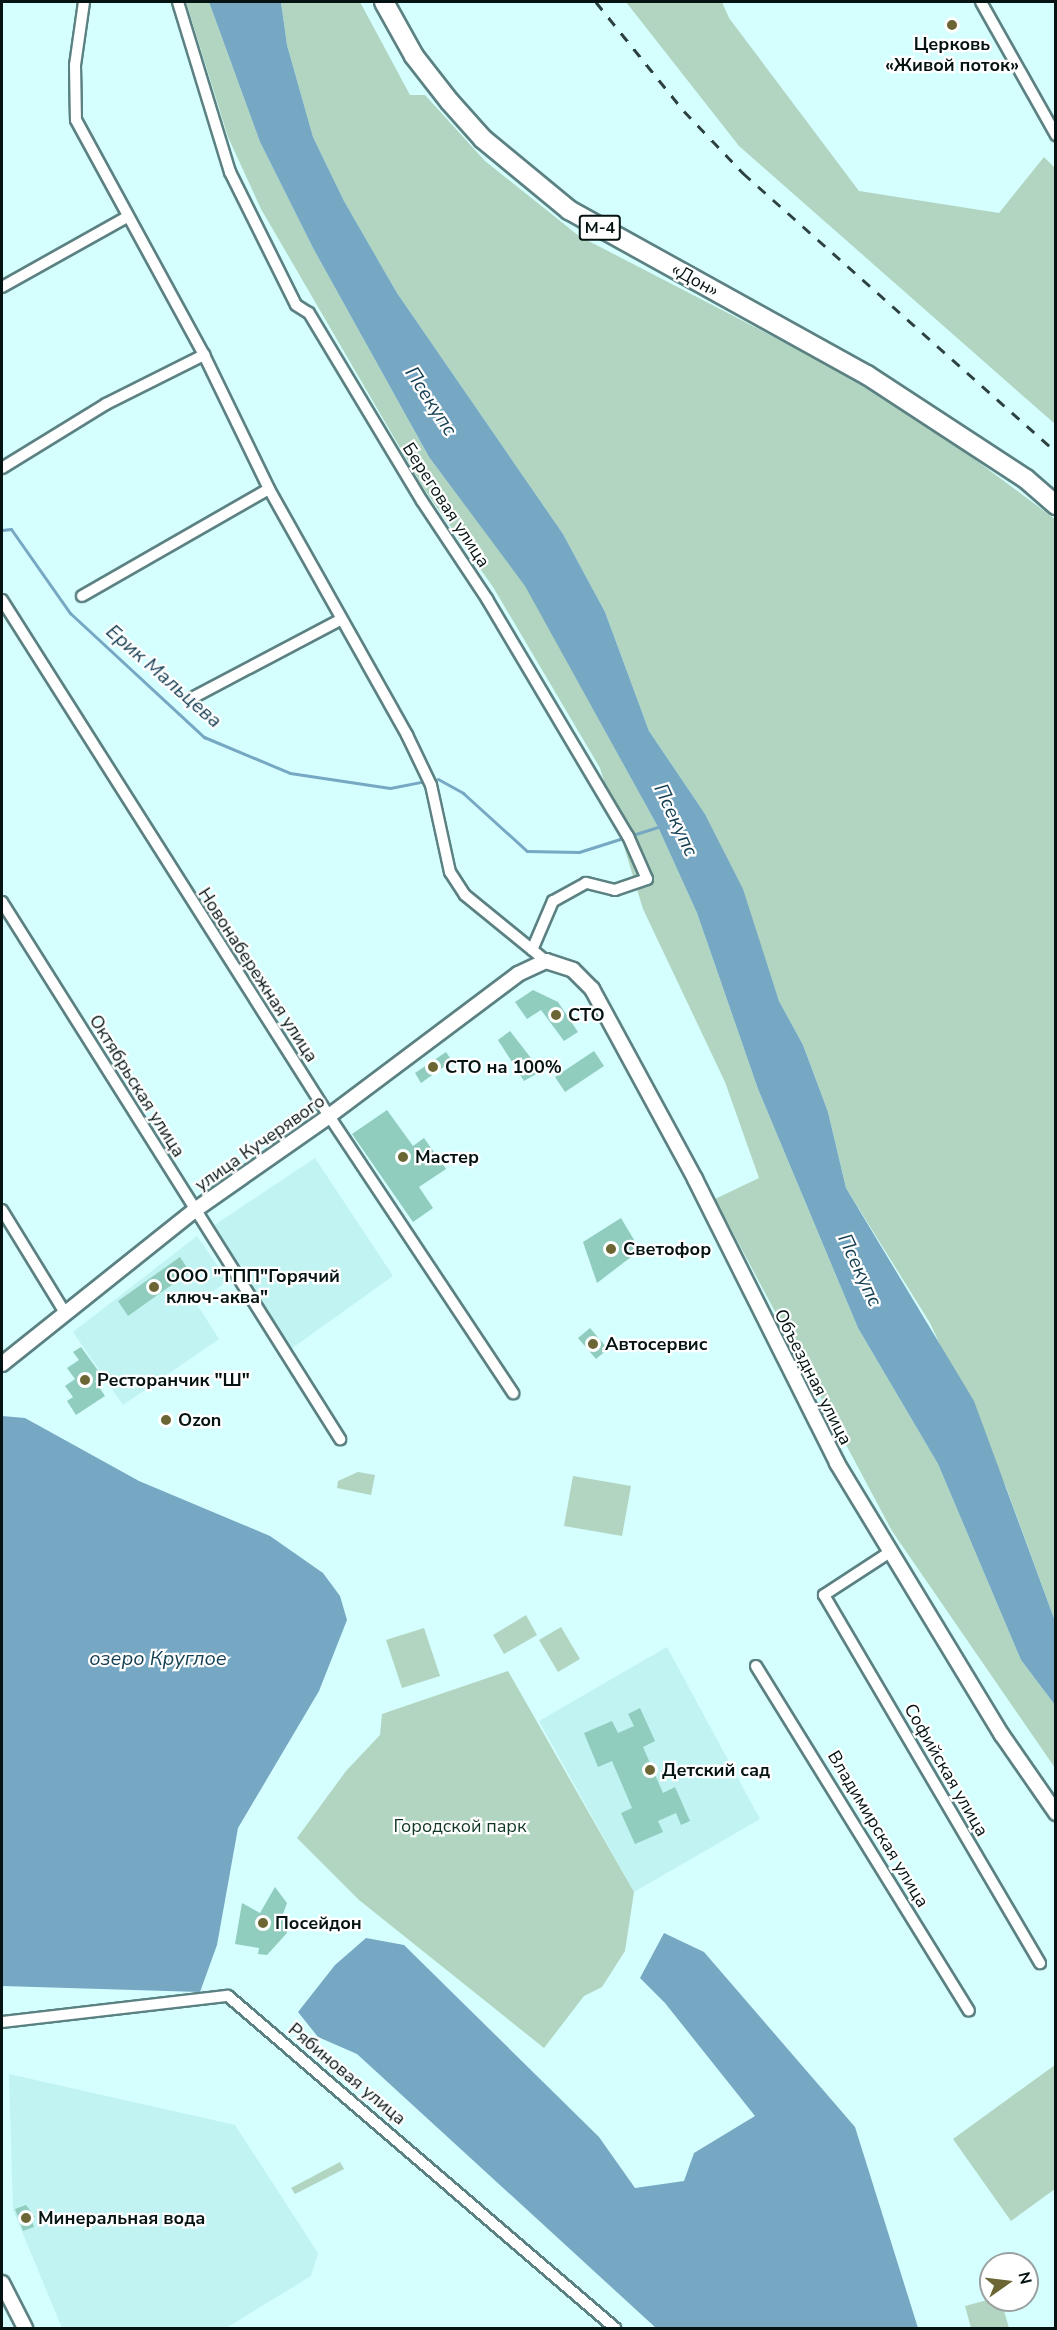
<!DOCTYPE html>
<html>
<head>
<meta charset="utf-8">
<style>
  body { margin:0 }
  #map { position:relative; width:1057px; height:2330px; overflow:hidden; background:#d5fefe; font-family:"Nunito Sans",sans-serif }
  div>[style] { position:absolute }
  .built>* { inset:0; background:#c1f3f3 }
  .green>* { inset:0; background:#b1d5c0 }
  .water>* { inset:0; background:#77a8c3 }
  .stream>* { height:3px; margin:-1.5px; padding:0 1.5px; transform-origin:1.5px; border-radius:1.5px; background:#77a8c3 }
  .building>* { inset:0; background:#90cdbe }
  .roads { filter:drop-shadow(2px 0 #5c8182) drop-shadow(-2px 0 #5c8182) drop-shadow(0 2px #5c8182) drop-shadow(0 -2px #5c8182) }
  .minor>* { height:10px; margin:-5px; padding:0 5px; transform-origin:5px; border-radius:5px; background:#fff }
  .tertiary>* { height:14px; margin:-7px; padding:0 7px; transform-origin:7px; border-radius:7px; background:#fff }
  .trunk>* { height:18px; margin:-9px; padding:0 9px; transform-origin:9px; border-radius:9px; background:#fff }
  .rail>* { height:3px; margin-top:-1.5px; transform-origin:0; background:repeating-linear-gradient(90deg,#2c4040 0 10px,transparent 0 20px) }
  .dots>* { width:16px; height:16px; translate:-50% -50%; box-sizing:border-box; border:3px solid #fff; border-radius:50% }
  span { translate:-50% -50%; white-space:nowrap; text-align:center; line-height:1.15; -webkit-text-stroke:4.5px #fff; paint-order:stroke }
  .shield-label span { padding:2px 4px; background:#fff; border:2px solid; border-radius:4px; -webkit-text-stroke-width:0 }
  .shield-label { font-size:16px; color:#051313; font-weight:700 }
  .poi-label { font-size:18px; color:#051313; font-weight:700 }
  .left { translate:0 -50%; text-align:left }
  .street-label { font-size:18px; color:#051313 }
  .park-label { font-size:18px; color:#0f3724 }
  .water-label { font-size:20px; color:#153f53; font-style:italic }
  .frame { position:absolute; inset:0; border:3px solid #051313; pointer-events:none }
  .north { position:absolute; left:979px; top:2252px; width:60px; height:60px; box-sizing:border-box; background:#fff; border:2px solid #9ba1a1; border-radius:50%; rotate:76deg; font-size:16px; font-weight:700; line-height:24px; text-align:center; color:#051313 }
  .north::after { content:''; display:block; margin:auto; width:21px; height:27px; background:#6b6633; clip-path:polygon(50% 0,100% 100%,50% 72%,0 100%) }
</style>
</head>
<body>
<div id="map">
  <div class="built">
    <div style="clip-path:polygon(315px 1158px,393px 1276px,291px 1349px,213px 1226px)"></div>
    <div style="clip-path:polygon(197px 1236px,228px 1281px,196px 1303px,219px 1339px,123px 1405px,73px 1332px)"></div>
    <div style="clip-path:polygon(667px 1647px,760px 1819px,634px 1892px,539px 1721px)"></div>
    <div style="clip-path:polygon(9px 2074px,235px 2125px,318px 2253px,311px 2276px,226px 2328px,62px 2328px,13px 2210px)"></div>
  </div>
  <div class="green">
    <div style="clip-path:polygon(186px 2px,209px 2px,260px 142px,313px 248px,429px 457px,525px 585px,658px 827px,697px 913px,758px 1089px,858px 1328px,938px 1464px,1021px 1660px,1055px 1705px,1055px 1768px,892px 1531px,715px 1199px,759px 1178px,725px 1082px,643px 909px,600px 768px,493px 587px,424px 489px,261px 209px,228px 137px)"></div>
    <div style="clip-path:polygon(281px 2px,360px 2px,410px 95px,425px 95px,485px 161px,579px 236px,836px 369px,957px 446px,1055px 519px,1055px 1621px,1006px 1487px,930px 1323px,846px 1188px,828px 1112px,803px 1045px,779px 1001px,742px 888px,705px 814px,649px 731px,605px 612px,563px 534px,397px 293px,344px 201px,313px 137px,287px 45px)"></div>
    <div style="clip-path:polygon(626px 2px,722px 2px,729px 18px,859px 191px,999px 213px,1044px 157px,1055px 168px,1055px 424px,739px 146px)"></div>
    <div style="clip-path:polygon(358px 1472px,375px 1475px,371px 1495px,337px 1488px,338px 1481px)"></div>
    <div style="clip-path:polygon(573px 1476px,631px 1486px,622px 1536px,564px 1526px)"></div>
    <div style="clip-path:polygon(526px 1615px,537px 1635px,504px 1654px,493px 1635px)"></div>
    <div style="clip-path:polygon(561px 1627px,580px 1659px,558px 1672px,539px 1640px)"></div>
    <div style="clip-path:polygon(424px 1628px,440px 1676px,402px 1688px,386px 1640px)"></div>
    <div style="clip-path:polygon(508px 1671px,634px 1892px,625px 1951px,602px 1987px,584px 1996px,544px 2048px,359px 1900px,297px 1838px,346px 1771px,380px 1735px,382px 1714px)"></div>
    <div style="clip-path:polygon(1055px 2065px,1055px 2189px,1011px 2221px,953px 2139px)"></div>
    <div style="clip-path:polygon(340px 2162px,344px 2169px,295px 2194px,291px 2188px)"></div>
    <div style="clip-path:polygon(991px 2299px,1001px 2300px,1009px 2328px,971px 2328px,965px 2306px)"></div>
  </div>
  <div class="water">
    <div style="clip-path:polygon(209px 2px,281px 2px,287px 45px,313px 137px,344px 201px,397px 293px,563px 534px,605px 612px,649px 731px,705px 814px,743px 889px,779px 1001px,803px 1045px,828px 1112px,846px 1188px,974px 1401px,1055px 1621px,1055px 1705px,1021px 1660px,938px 1464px,858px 1328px,758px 1089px,697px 913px,658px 827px,525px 586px,429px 457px,313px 248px,260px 142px)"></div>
    <div style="clip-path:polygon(2px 1416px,25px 1418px,139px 1481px,270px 1536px,323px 1573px,340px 1596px,347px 1620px,319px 1691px,238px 1828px,217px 1945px,200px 1992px,2px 1986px)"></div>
    <div style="clip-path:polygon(664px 1933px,704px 1952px,855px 2127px,918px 2328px,656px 2328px,357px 2054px,318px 2037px,298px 2012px,335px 1965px,366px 1938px,404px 1945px,599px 2137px,635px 2188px,684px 2181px,694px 2153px,755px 2116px,665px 2003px,640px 1978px)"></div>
  </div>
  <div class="stream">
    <div style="left:2px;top:530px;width:9px;rotate:-6deg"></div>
    <div style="left:11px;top:529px;width:103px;rotate:54.9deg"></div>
    <div style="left:70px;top:613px;width:183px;rotate:42.8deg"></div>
    <div style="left:204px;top:737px;width:93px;rotate:22.7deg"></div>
    <div style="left:290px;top:773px;width:101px;rotate:8.5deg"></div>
    <div style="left:390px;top:788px;width:32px;rotate:-11deg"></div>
    <div style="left:438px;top:779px;width:29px;rotate:29deg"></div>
    <div style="left:463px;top:793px;width:86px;rotate:42.2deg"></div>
    <div style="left:527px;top:851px;width:52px;rotate:1.1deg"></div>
    <div style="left:579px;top:852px;width:86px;rotate:-17.6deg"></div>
  </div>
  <div class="building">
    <div style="clip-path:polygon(533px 990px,558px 1002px,578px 1032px,564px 1041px,541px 1010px,527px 1019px,515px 1002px)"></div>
    <div style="clip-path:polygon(510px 1031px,541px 1071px,524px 1081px,498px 1040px)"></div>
    <div style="clip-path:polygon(594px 1051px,604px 1066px,565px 1092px,555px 1077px)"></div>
    <div style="clip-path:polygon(446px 1052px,452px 1061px,421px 1083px,415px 1073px)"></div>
    <div style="clip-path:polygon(387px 1110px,413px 1146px,424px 1138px,446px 1169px,419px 1187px,433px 1208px,413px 1222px,352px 1134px)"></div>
    <div style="clip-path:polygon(621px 1218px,637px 1245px,635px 1254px,597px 1283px,583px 1242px)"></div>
    <div style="clip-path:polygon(180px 1257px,190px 1272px,128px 1316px,118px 1301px)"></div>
    <div style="clip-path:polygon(590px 1328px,608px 1349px,596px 1359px,578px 1338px)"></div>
    <div style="clip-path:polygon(81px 1347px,102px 1376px,95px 1381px,105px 1396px,76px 1415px,67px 1401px,73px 1397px,65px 1386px,75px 1379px,67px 1368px,79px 1360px,73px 1352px)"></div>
    <div style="clip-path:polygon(640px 1708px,655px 1741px,643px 1747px,663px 1793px,675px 1787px,690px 1821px,681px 1825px,676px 1813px,658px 1821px,663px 1832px,635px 1844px,621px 1813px,632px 1808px,612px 1761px,598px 1767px,584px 1733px,612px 1721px,618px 1733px,634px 1726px,628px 1714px)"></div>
    <div style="clip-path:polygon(275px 1887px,287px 1903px,283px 1914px,287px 1933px,267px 1955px,258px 1954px,259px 1948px,235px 1944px,242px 1903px,260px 1913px)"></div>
    <div style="clip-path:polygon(26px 2205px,35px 2217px,31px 2219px,34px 2227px,23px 2231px,15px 2209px)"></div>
  </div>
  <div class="roads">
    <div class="minor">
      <div style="left:84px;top:2px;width:64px;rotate:98.1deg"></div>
      <div style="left:75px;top:65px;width:55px;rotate:89deg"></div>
      <div style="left:76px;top:120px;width:268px;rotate:61.4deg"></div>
      <div style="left:204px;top:355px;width:149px;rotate:64.1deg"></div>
      <div style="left:269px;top:489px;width:282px;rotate:60.7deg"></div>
      <div style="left:407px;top:735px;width:55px;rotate:64.4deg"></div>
      <div style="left:431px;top:785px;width:89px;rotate:77.7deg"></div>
      <div style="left:450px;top:872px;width:27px;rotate:57deg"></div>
      <div style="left:465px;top:895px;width:104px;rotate:39.2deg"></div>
      <div style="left:178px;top:2px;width:178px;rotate:73deg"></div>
      <div style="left:230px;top:172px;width:148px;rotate:63.6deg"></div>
      <div style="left:296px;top:305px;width:15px;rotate:32deg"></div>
      <div style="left:309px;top:313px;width:219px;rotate:59deg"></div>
      <div style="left:422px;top:501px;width:118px;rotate:56.4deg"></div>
      <div style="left:487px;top:599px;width:276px;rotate:59.3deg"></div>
      <div style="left:628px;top:836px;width:47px;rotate:66.2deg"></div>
      <div style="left:647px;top:879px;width:34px;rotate:161deg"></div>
      <div style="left:615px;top:890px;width:30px;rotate:-166deg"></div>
      <div style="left:586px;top:883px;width:38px;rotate:151deg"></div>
      <div style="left:553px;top:901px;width:53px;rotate:113.2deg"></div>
      <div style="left:981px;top:2px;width:153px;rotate:60.6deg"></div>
      <div style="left:2px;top:287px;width:143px;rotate:-29.2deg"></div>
      <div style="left:2px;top:468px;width:122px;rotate:-31.6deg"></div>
      <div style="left:106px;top:404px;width:110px;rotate:-26.6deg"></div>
      <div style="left:82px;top:596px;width:215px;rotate:-29.8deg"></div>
      <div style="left:2px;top:600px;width:611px;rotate:57.64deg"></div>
      <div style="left:329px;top:1116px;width:333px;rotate:56.4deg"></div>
      <div style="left:194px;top:697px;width:165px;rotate:-27.8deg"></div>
      <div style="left:2px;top:902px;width:635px;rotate:57.81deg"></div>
      <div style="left:2px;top:1210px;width:121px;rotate:58.5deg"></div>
      <div style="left:890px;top:1552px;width:79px;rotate:146.9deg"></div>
      <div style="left:824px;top:1595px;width:427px;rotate:59.6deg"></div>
      <div style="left:756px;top:1666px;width:405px;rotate:58.3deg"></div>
      <div style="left:2px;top:2022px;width:227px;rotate:-6.6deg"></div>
      <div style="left:228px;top:1996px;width:510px;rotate:40.63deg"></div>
    </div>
    <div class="tertiary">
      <div style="left:2px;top:1364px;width:247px;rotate:-38.6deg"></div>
      <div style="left:195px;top:1210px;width:164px;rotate:-35deg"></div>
      <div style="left:329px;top:1116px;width:236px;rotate:-36.9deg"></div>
      <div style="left:518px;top:974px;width:31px;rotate:-25deg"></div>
      <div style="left:546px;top:961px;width:28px;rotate:18deg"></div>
      <div style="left:573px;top:970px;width:27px;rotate:45deg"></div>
      <div style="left:592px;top:989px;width:216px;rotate:61.5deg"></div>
      <div style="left:695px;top:1179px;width:318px;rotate:63.4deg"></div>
      <div style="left:837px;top:1463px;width:318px;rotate:58.8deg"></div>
      <div style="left:1002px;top:1735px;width:95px;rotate:55.3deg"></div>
      <div style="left:2px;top:2283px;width:51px;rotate:62.9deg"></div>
    </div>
    <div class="trunk">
      <div style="left:384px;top:2px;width:62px;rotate:60.9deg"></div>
      <div style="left:414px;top:56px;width:58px;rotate:52deg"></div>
      <div style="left:450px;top:102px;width:50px;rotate:48.3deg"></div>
      <div style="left:483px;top:139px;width:112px;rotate:39.5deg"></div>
      <div style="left:569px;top:210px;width:341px;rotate:29deg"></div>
      <div style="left:867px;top:375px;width:190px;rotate:33.2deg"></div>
      <div style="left:1026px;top:479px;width:40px;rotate:41deg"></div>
    </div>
  </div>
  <div class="rail">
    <div style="left:596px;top:2px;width:140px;rotate:51.1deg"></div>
    <div style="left:684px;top:111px;width:86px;rotate:46.4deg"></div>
    <div style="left:743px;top:173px;width:419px;rotate:41.7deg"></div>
  </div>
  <div class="dots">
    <div style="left:952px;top:25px;background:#6b6633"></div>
    <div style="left:556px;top:1015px;background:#6b6633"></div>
    <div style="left:433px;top:1067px;background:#6b6633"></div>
    <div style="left:403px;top:1157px;background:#6b6633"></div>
    <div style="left:611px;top:1249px;background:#6b6633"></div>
    <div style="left:154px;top:1287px;background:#6b6633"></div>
    <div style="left:593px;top:1344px;background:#6b6633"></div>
    <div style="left:85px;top:1380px;background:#6b6633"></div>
    <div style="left:166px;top:1420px;background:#6b6633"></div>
    <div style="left:650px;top:1770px;background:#6b6633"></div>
    <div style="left:263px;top:1923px;background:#6b6633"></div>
    <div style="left:26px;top:2218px;background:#6b6633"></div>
  </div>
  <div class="shield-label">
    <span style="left:600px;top:228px">М-4</span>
  </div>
  <div class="poi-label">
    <span style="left:952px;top:55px">Церковь<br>«Живой поток»</span>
    <span class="left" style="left:568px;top:1015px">СТО</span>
    <span class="left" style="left:445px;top:1067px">СТО на 100%</span>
    <span class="left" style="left:415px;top:1157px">Мастер</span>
    <span class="left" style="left:623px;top:1249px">Светофор</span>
    <span class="left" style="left:166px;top:1287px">ООО "ТПП"Горячий<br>ключ-аква"</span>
    <span class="left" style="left:605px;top:1344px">Автосервис</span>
    <span class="left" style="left:97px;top:1380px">Ресторанчик "Ш"</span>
    <span class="left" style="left:178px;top:1420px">Ozon</span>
    <span class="left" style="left:662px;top:1770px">Детский сад</span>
    <span class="left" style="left:275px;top:1923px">Посейдон</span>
    <span class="left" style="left:38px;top:2218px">Минеральная вода</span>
  </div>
  <div class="street-label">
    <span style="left:695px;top:280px;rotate:29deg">«Дон»</span>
    <span style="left:446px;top:505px;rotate:57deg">Береговая улица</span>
    <span style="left:258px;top:975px;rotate:57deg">Новонабережная улица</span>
    <span style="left:137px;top:1086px;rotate:58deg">Октябрьская улица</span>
    <span style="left:260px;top:1143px;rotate:-35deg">улица Кучерявого</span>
    <span style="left:813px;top:1377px;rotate:63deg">Объездная улица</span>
    <span style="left:946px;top:1770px;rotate:60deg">Софийская улица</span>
    <span style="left:878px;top:1829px;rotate:59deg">Владимирская улица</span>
    <span style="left:347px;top:2074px;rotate:40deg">Рябиновая улица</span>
  </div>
  <div class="park-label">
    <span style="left:460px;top:1826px">Городской парк</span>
  </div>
  <div class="water-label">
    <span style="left:431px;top:401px;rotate:57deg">Псекупс</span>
    <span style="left:164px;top:676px;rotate:41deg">Ерик Мальцева</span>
    <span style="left:676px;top:820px;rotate:65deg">Псекупс</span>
    <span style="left:860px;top:1270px;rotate:65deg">Псекупс</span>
    <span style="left:158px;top:1658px">озеро Круглое</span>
  </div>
  <div class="frame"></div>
  <div class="north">N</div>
</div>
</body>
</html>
